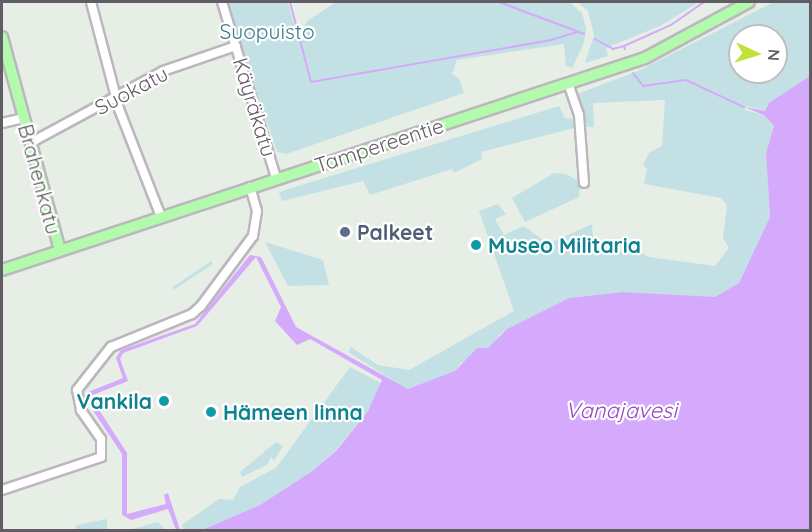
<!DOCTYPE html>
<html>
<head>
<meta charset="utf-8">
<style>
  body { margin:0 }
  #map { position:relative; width:812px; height:532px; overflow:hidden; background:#e6eee5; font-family:Quicksand,sans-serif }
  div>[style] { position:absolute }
  .green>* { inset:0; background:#c3e1e5 }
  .water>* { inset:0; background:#d5a9fb }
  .stream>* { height:2px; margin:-1px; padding:0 1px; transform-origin:1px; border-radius:1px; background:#d5a9fb }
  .roads { filter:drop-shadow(2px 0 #bcb7be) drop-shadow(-2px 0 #bcb7be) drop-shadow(0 2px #bcb7be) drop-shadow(0 -2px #bcb7be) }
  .minor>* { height:8px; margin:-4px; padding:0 4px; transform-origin:4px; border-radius:4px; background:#fff }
  .major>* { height:10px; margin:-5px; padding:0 5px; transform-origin:5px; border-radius:5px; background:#b2fbad }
  .dots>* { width:16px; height:16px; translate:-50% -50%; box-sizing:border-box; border:3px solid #fff; border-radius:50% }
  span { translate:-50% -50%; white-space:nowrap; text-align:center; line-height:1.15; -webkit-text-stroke:4.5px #fff; paint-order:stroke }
  .park-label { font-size:21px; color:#3a7b86 }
  .street-label { font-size:21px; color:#625d65 }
  .service-label { font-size:21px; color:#4e5e75; font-weight:700 }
  .left { translate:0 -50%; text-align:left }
  .culture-label { font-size:21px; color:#0d838f; font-weight:700 }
  .right { translate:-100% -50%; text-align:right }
  .water-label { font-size:22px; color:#924bbe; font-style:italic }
  .frame { position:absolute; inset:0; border:3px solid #625d65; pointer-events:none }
  .north { position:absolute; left:728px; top:24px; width:60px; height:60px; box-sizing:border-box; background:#fff; border:2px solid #c0bec1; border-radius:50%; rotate:94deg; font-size:16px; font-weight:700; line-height:24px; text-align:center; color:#625d65 }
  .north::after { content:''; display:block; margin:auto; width:21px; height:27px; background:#c2e138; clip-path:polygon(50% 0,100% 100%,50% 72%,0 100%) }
</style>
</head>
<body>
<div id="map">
  <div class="green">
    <div style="clip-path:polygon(226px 2px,288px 2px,298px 39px,307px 21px,336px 2px,569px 2px,582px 13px,586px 28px,584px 43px,572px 68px,566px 66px,564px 44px,457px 60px,452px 74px,459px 78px,464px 93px,286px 154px,277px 152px)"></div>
    <div style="clip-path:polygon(577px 2px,699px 2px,660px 26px,606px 48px,608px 56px,585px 63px,594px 35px,588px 11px)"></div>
    <div style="clip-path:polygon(evenodd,774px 2px,810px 2px,810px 76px,770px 102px,766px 111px,746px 106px,745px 110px,764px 115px,774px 126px,766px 153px,770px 217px,739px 283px,715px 297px,702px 298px,622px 292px,569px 298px,507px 329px,499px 335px,495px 344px,461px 363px,455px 371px,415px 389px,405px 388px,348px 352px,351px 347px,378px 365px,409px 370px,514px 311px,479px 211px,498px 204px,506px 214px,495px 219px,504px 235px,524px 226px,548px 244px,592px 224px,594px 250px,639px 251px,648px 257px,715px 266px,729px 248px,723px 238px,727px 205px,721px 198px,644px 184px,647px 169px,643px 164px,650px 152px,662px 146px,665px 100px,593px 103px,594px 127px,585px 127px,577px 94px,638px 71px,774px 2px,740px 36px,776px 36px,776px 72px,740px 72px,740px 36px)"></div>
    <div style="clip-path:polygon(559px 106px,565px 118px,576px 119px,574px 128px,481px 152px,482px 159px,454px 173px,452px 169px,370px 195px,363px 181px,282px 201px,279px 192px)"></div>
    <div style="clip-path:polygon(554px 173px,566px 174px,580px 182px,579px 197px,525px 222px,512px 198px)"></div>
    <div style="clip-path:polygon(265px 242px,323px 260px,329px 285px,288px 286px)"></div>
    <div style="clip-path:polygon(211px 261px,213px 264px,173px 290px,173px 287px)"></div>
    <div style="clip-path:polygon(350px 367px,381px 383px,368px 411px,336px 450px,311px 472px,260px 505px,202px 530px,184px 530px,182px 525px,219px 499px,233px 500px,240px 487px,276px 468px)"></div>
    <div style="clip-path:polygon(276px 442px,283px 446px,274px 461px,271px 457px,267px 465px,242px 477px,240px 472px)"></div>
    <div style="clip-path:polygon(107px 519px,107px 530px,74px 530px,77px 525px)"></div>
    <div style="clip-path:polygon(158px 522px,166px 530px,129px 530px)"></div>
  </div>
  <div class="water">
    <div style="clip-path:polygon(810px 76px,810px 530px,202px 530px,260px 505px,311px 472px,337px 450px,368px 411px,382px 380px,310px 339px,297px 345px,275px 321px,281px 307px,256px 257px,197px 326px,123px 353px,120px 359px,128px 381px,90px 396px,127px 453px,127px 514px,166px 504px,164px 495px,168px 493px,180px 530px,176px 530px,168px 509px,131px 520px,122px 515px,122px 454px,88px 403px,86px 393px,123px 378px,116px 358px,121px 350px,195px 324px,250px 255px,261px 257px,296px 327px,408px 389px,455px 371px,477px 348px,488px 348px,507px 329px,569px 298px,622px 292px,715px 297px,739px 283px,770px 217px,766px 153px,774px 126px,764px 115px,744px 107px,765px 111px,770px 102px)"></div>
  </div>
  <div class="stream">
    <div style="left:290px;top:2px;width:83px;rotate:75.3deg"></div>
    <div style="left:311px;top:82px;width:244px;rotate:-9.9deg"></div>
    <div style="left:551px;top:40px;width:28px;rotate:-17deg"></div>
    <div style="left:499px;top:2px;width:91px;rotate:20.6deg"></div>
    <div style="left:595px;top:39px;width:21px;rotate:29deg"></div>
    <div style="left:613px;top:49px;width:11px;rotate:-15deg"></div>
    <div style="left:624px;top:46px;width:3px;rotate:72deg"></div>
    <div style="left:624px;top:46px;width:51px;rotate:-24.1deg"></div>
    <div style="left:671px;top:25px;width:40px;rotate:-34.9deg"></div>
    <div style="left:633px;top:73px;width:16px;rotate:52deg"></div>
    <div style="left:643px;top:86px;width:43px;rotate:-7.9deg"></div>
    <div style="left:686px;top:80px;width:64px;rotate:25deg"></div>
  </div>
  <div class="roads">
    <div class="minor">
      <div style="left:91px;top:2px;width:111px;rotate:75.3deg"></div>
      <div style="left:119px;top:109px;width:116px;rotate:68.7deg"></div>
      <div style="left:222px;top:2px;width:184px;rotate:72.9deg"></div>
      <div style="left:568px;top:83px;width:34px;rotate:71deg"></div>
      <div style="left:579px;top:115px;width:68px;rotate:85.8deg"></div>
      <div style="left:2px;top:123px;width:22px;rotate:-13deg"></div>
      <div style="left:30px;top:143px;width:151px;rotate:-28.4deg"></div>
      <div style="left:163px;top:71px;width:77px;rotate:-18.9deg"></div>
      <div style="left:2px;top:490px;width:104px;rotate:-18.4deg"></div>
      <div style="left:101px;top:457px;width:18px;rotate:-90deg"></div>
      <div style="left:101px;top:439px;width:35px;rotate:-125deg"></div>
      <div style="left:81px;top:410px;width:20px;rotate:-101deg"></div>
      <div style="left:77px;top:390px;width:55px;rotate:-51.7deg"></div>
      <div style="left:111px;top:347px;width:87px;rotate:-22.2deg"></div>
      <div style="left:192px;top:314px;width:12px;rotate:-42deg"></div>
      <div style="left:201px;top:306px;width:87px;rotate:-53.4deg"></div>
      <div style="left:253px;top:236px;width:25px;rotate:-81deg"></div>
      <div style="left:257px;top:211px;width:25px;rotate:-106deg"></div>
    </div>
    <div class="major">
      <div style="left:2px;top:37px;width:221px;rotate:74.8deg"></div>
      <div style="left:2px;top:270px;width:677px;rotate:-18.25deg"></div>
      <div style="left:645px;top:58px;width:118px;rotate:-28.3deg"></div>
    </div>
  </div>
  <div class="dots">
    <div style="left:345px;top:232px;background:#5c6f8a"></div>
    <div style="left:476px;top:245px;background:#0f9aa8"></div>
    <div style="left:164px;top:401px;background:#0f9aa8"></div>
    <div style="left:211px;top:412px;background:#0f9aa8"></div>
  </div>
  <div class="park-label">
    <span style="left:267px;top:31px">Suopuisto</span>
  </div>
  <div class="street-label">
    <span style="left:131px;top:90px;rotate:-28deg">Suokatu</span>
    <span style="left:255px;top:107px;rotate:73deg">Käyräkatu</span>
    <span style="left:379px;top:145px;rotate:-18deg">Tampereentie</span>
    <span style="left:40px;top:179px;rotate:75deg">Brahenkatu</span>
  </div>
  <div class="service-label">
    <span class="left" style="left:357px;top:232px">Palkeet</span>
  </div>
  <div class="culture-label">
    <span class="left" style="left:488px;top:245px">Museo Militaria</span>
    <span class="right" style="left:152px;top:401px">Vankila</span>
    <span class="left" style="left:223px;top:412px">Hämeen linna</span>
  </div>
  <div class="water-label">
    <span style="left:621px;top:411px">Vanajavesi</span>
  </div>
  <div class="frame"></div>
  <div class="north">N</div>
</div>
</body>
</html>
